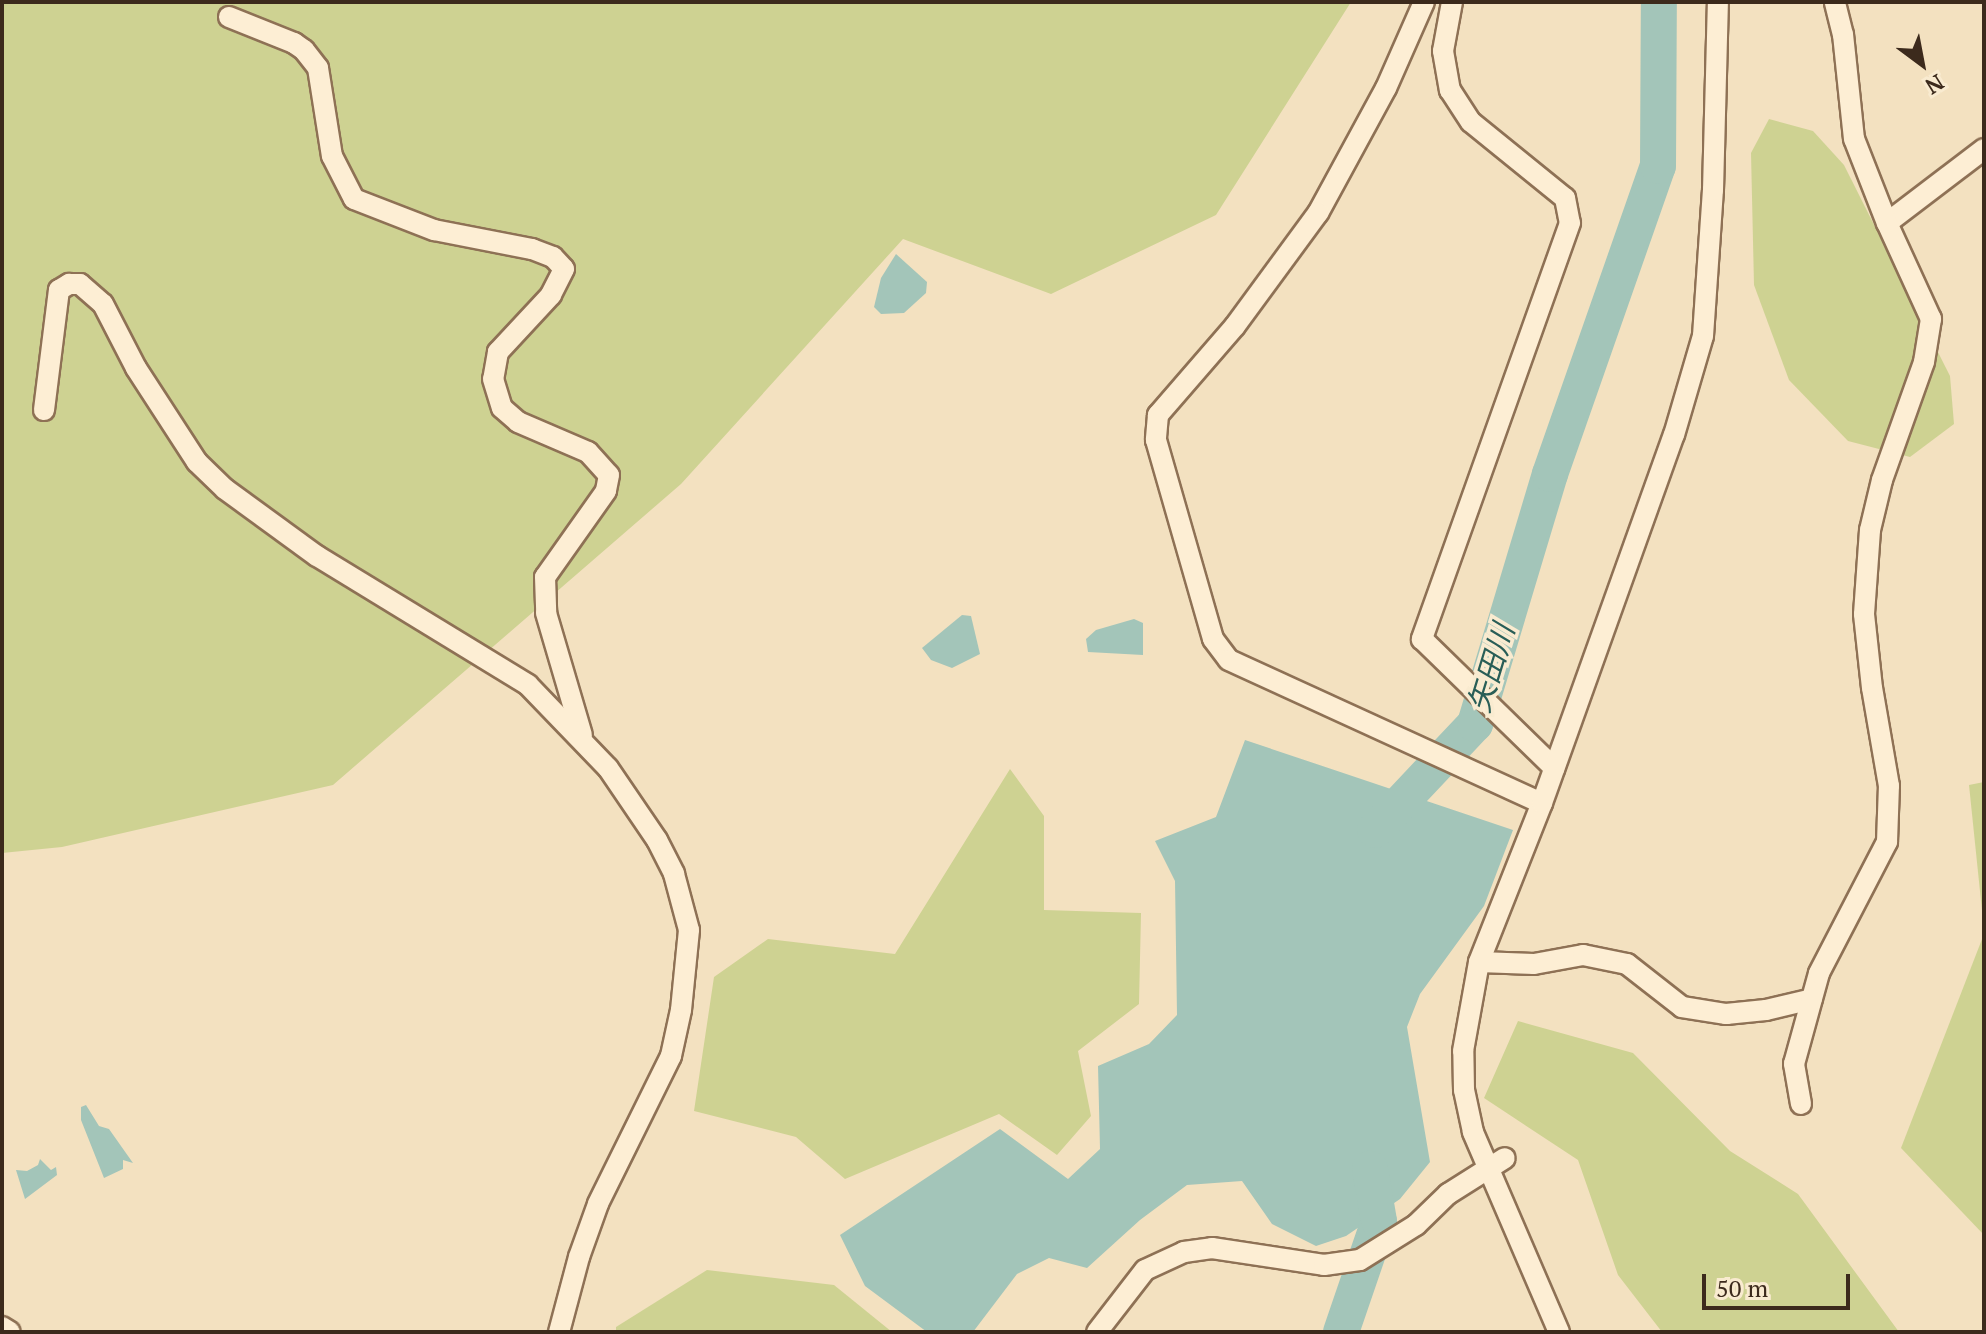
<!DOCTYPE html>
<html>
<head>
<meta charset="utf-8">
<style>
  body { margin:0 }
  #map { position:relative; width:1986px; height:1334px; overflow:hidden; background:#f3e1c0; font-family:"PT Serif","Noto Sans JP",serif }
  div>[style] { position:absolute }
  .green>* { inset:0; background:#ced292 }
  .water>* { inset:0; background:#a3c5b9 }
  .river>* { height:36px; margin:-18px; padding:0 18px; transform-origin:18px; border-radius:18px; background:#a3c5b9 }
  .roads { filter:drop-shadow(2px 0 #8e7155) drop-shadow(-2px 0 #8e7155) drop-shadow(0 2px #8e7155) drop-shadow(0 -2px #8e7155) }
  .minor>* { height:20px; margin:-10px; padding:0 10px; transform-origin:10px; border-radius:10px; background:#fdeed4 }
  span { translate:-50% -50%; white-space:nowrap; text-align:center; line-height:1.15; -webkit-text-stroke:7px #f9ebd0; paint-order:stroke }
  .water-label { font-size:30px; color:#295e57; font-style:italic }
  .frame { position:absolute; inset:0; border:4px solid #3c2a1c; pointer-events:none }
  .north { position:absolute; left:1882px; top:24px; width:80px; height:80px; -webkit-text-stroke:6px #f9ebd0; paint-order:stroke; rotate:148deg; font-size:22px; font-weight:700; line-height:32px; text-align:center; color:#3c2a1c }
  .north::after { content:''; display:block; margin:auto; width:28px; height:36px; background:#3c2a1c; clip-path:polygon(50% 0,100% 100%,50% 72%,0 100%) }
  .scale { position:absolute; left:1702px; top:1274px; width:148px; height:36px; box-sizing:border-box; border:4px solid #3c2a1c; border-top:0; padding-left:10px; font-size:24px; line-height:28px; white-space:nowrap; color:#3c2a1c; -webkit-text-stroke:6px #f9ebd0; paint-order:stroke }
</style>
</head>
<body>
<div id="map">
  <div class="green">
    <div style="clip-path:polygon(2px 2px,1351px 2px,1216px 215px,1051px 294px,903px 239px,681px 484px,333px 785px,62px 847px,2px 853px)"></div>
    <div style="clip-path:polygon(1769px 119px,1813px 131px,1844px 165px,1950px 376px,1954px 424px,1910px 457px,1848px 441px,1789px 380px,1754px 285px,1751px 153px)"></div>
    <div style="clip-path:polygon(1010px 769px,1044px 816px,1044px 910px,1141px 913px,1139px 1004px,1078px 1051px,1091px 1116px,1057px 1155px,999px 1114px,845px 1179px,796px 1137px,694px 1111px,714px 977px,768px 939px,895px 954px)"></div>
    <div style="clip-path:polygon(1984px 782px,1984px 930px,1969px 785px)"></div>
    <div style="clip-path:polygon(1984px 934px,1984px 1235px,1901px 1148px)"></div>
    <div style="clip-path:polygon(1518px 1021px,1633px 1053px,1730px 1151px,1798px 1194px,1899px 1332px,1662px 1332px,1618px 1275px,1578px 1160px,1484px 1098px)"></div>
    <div style="clip-path:polygon(707px 1270px,834px 1285px,892px 1332px,616px 1332px,616px 1327px)"></div>
  </div>
  <div class="water">
    <div style="clip-path:polygon(896px 254px,927px 282px,926px 293px,904px 313px,881px 314px,874px 307px,881px 278px)"></div>
    <div style="clip-path:polygon(962px 615px,971px 616px,980px 654px,952px 668px,931px 660px,922px 648px)"></div>
    <div style="clip-path:polygon(1134px 619px,1143px 623px,1143px 655px,1088px 652px,1086px 639px,1096px 630px)"></div>
    <div style="clip-path:polygon(1245px 740px,1513px 830px,1484px 906px,1420px 994px,1407px 1027px,1430px 1162px,1400px 1199px,1346px 1236px,1316px 1246px,1272px 1224px,1242px 1181px,1187px 1185px,1140px 1220px,1087px 1268px,1049px 1258px,1017px 1274px,973px 1332px,927px 1332px,865px 1286px,840px 1235px,1000px 1129px,1068px 1179px,1100px 1149px,1098px 1066px,1149px 1044px,1177px 1015px,1175px 881px,1155px 841px,1216px 817px)"></div>
    <div style="clip-path:polygon(86px 1105px,99px 1126px,109px 1129px,133px 1163px,123px 1160px,123px 1169px,104px 1178px,81px 1120px,81px 1107px)"></div>
    <div style="clip-path:polygon(40px 1159px,51px 1170px,56px 1167px,57px 1175px,25px 1199px,16px 1170px,27px 1171px,38px 1165px)"></div>
  </div>
  <div class="river">
    <div style="left:1375px;top:830px;width:146px;rotate:-46.7deg"></div>
    <div style="left:1475px;top:724px;width:261px;rotate:-73.3deg"></div>
    <div style="left:1550px;top:474px;width:326px;rotate:-70.7deg"></div>
    <div style="left:1658px;top:166px;width:164px;rotate:-89.7deg"></div>
    <div style="left:1341px;top:1332px;width:117px;rotate:-71.1deg"></div>
    <div style="left:1379px;top:1221px;width:53px;rotate:-99.8deg"></div>
  </div>
  <div class="roads">
    <div class="minor">
      <div style="left:1424px;top:2px;width:94px;rotate:113.8deg"></div>
      <div style="left:1386px;top:88px;width:142px;rotate:118.5deg"></div>
      <div style="left:1318px;top:213px;width:140px;rotate:126.3deg"></div>
      <div style="left:1235px;top:326px;width:118px;rotate:130.9deg"></div>
      <div style="left:1158px;top:415px;width:25px;rotate:95deg"></div>
      <div style="left:1156px;top:440px;width:207px;rotate:74deg"></div>
      <div style="left:1213px;top:639px;width:26px;rotate:53deg"></div>
      <div style="left:1229px;top:660px;width:344px;rotate:24.6deg"></div>
      <div style="left:1452px;top:2px;width:50px;rotate:100.4deg"></div>
      <div style="left:1443px;top:51px;width:40px;rotate:80deg"></div>
      <div style="left:1450px;top:90px;width:38px;rotate:57deg"></div>
      <div style="left:1471px;top:122px;width:121px;rotate:39deg"></div>
      <div style="left:1565px;top:198px;width:25px;rotate:79deg"></div>
      <div style="left:1570px;top:223px;width:442px;rotate:109.6deg"></div>
      <div style="left:1422px;top:639px;width:185px;rotate:44.3deg"></div>
      <div style="left:229px;top:17px;width:70px;rotate:21.8deg"></div>
      <div style="left:294px;top:43px;width:12px;rotate:35deg"></div>
      <div style="left:304px;top:50px;width:23px;rotate:52deg"></div>
      <div style="left:318px;top:68px;width:89px;rotate:81deg"></div>
      <div style="left:332px;top:156px;width:48px;rotate:62.9deg"></div>
      <div style="left:354px;top:199px;width:86px;rotate:21.2deg"></div>
      <div style="left:434px;top:230px;width:100px;rotate:11deg"></div>
      <div style="left:532px;top:249px;width:22px;rotate:21deg"></div>
      <div style="left:553px;top:257px;width:16px;rotate:47deg"></div>
      <div style="left:564px;top:269px;width:29px;rotate:117deg"></div>
      <div style="left:551px;top:295px;width:78px;rotate:132.9deg"></div>
      <div style="left:498px;top:352px;width:27px;rotate:100deg"></div>
      <div style="left:493px;top:379px;width:30px;rotate:73deg"></div>
      <div style="left:502px;top:408px;width:21px;rotate:41deg"></div>
      <div style="left:518px;top:422px;width:76px;rotate:23.2deg"></div>
      <div style="left:588px;top:452px;width:31px;rotate:48deg"></div>
      <div style="left:609px;top:475px;width:16px;rotate:101deg"></div>
      <div style="left:606px;top:491px;width:105px;rotate:125.3deg"></div>
      <div style="left:545px;top:577px;width:36px;rotate:88deg"></div>
      <div style="left:546px;top:613px;width:127px;rotate:73.6deg"></div>
      <div style="left:1887px;top:223px;width:122px;rotate:-37.3deg"></div>
      <div style="left:44px;top:410px;width:121px;rotate:-82.9deg"></div>
      <div style="left:59px;top:290px;width:12px;rotate:-31deg"></div>
      <div style="left:69px;top:284px;width:11px"></div>
      <div style="left:80px;top:284px;width:30px;rotate:41deg"></div>
      <div style="left:103px;top:304px;width:72px;rotate:62.7deg"></div>
      <div style="left:136px;top:368px;width:112px;rotate:57deg"></div>
      <div style="left:197px;top:462px;width:39px;rotate:44deg"></div>
      <div style="left:225px;top:489px;width:114px;rotate:36.1deg"></div>
      <div style="left:317px;top:556px;width:247px;rotate:31.4deg"></div>
      <div style="left:528px;top:685px;width:115px;rotate:46.1deg"></div>
      <div style="left:608px;top:768px;width:87px;rotate:55.8deg"></div>
      <div style="left:657px;top:840px;width:38px;rotate:63deg"></div>
      <div style="left:674px;top:874px;width:58px;rotate:75deg"></div>
      <div style="left:689px;top:930px;width:80px;rotate:95.7deg"></div>
      <div style="left:681px;top:1010px;width:47px;rotate:102.3deg"></div>
      <div style="left:671px;top:1056px;width:165px;rotate:116.3deg"></div>
      <div style="left:598px;top:1204px;width:56px;rotate:109.7deg"></div>
      <div style="left:579px;top:1257px;width:78px;rotate:104.9deg"></div>
      <div style="left:1479px;top:962px;width:55px;rotate:2.1deg"></div>
      <div style="left:1534px;top:964px;width:50px;rotate:-10.4deg"></div>
      <div style="left:1583px;top:955px;width:45px;rotate:11.6deg"></div>
      <div style="left:1627px;top:964px;width:70px;rotate:38deg"></div>
      <div style="left:1682px;top:1007px;width:45px;rotate:9deg"></div>
      <div style="left:1726px;top:1014px;width:40px;rotate:-5.7deg"></div>
      <div style="left:1766px;top:1010px;width:47px;rotate:-13.4deg"></div>
      <div style="left:1801px;top:1104px;width:41px;rotate:-99.9deg"></div>
      <div style="left:1794px;top:1064px;width:94px;rotate:-74.6deg"></div>
      <div style="left:1819px;top:973px;width:148px;rotate:-62.6deg"></div>
      <div style="left:1887px;top:842px;width:56px;rotate:-88deg"></div>
      <div style="left:1889px;top:786px;width:99px;rotate:-99.8deg"></div>
      <div style="left:1872px;top:688px;width:74px;rotate:-96.2deg"></div>
      <div style="left:1864px;top:614px;width:84px;rotate:-85.9deg"></div>
      <div style="left:1870px;top:530px;width:51px;rotate:-76.5deg"></div>
      <div style="left:1882px;top:480px;width:125px;rotate:-70.4deg"></div>
      <div style="left:1924px;top:362px;width:44px;rotate:-80.8deg"></div>
      <div style="left:1931px;top:319px;width:106px;rotate:-114.6deg"></div>
      <div style="left:1887px;top:223px;width:90px;rotate:-111.4deg"></div>
      <div style="left:1854px;top:139px;width:105px;rotate:-96deg"></div>
      <div style="left:1843px;top:35px;width:34px;rotate:-104deg"></div>
      <div style="left:2px;top:1327px;width:9px;rotate:32deg"></div>
      <div style="left:1097px;top:1332px;width:78px;rotate:-52.3deg"></div>
      <div style="left:1145px;top:1270px;width:43px;rotate:-24.8deg"></div>
      <div style="left:1184px;top:1252px;width:28px;rotate:-8deg"></div>
      <div style="left:1212px;top:1248px;width:113px;rotate:8.6deg"></div>
      <div style="left:1324px;top:1265px;width:36px;rotate:-8deg"></div>
      <div style="left:1360px;top:1260px;width:66px;rotate:-32deg"></div>
      <div style="left:1416px;top:1225px;width:45px;rotate:-44.1deg"></div>
      <div style="left:1448px;top:1194px;width:67px;rotate:-32.3deg"></div>
      <div style="left:1559px;top:1332px;width:218px;rotate:-113.3deg"></div>
      <div style="left:1473px;top:1132px;width:43px;rotate:-102.1deg"></div>
      <div style="left:1464px;top:1090px;width:39px;rotate:-91deg"></div>
      <div style="left:1463px;top:1051px;width:90px;rotate:-79.8deg"></div>
      <div style="left:1479px;top:962px;width:171px;rotate:-68.4deg"></div>
      <div style="left:1542px;top:803px;width:391px;rotate:-70.3deg"></div>
      <div style="left:1674px;top:435px;width:103px;rotate:-73.7deg"></div>
      <div style="left:1703px;top:336px;width:146px;rotate:-86.1deg"></div>
      <div style="left:1713px;top:190px;width:188px;rotate:-88.5deg"></div>
    </div>
  </div>
  <div class="water-label">
    <span style="left:1491px;top:668px;rotate:-73deg">矢田川</span>
  </div>
  <div class="frame"></div>
  <div class="north">N</div>
  <div class="scale">50 m</div>
</div>
</body>
</html>
